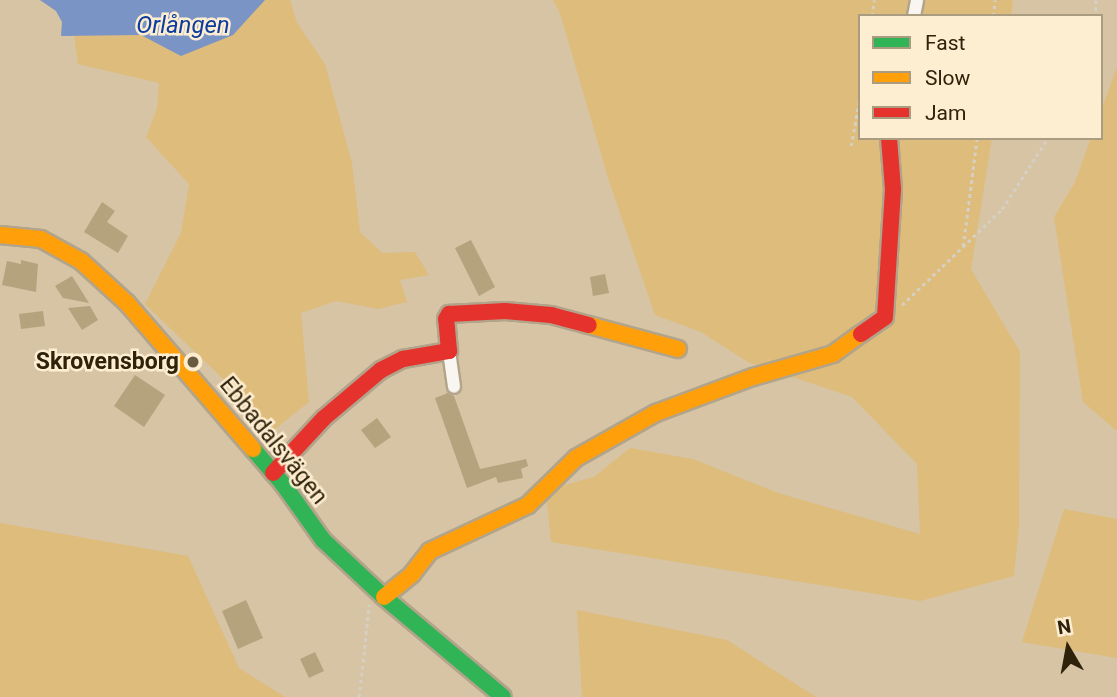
<!DOCTYPE html>
<html>
<head>
<meta charset="utf-8">
<style>
  body { margin:0 }
  #map { position:relative; width:1117px; height:697px; overflow:hidden; background:#d6c4a4; font-family:Roboto,sans-serif }
  div>[style] { position:absolute }
  .green>* { inset:0; background:#debc7b }
  .water>* { inset:0; background:#7a94c6 }
  .building>* { inset:0; background:#b5a37e }
  .path>* { height:2.5px; margin-top:-1.25px; transform-origin:0; background:repeating-linear-gradient(90deg,#d5cfc4 0 3.5px,transparent 0 7px) }
  .roads { filter:drop-shadow(2px 0 #b2a48b) drop-shadow(-2px 0 #b2a48b) drop-shadow(0 2px #b2a48b) drop-shadow(0 -2px #b2a48b) }
  .street>* { height:12px; margin:-6px; padding:0 6px; transform-origin:6px; border-radius:6px; background:#f9f6f1 }
  .fast>* { height:16px; margin:-8px; padding:0 8px; transform-origin:8px; border-radius:8px; background:#30b455 }
  .slow>* { height:16px; margin:-8px; padding:0 8px; transform-origin:8px; border-radius:8px; background:#ff9f0a }
  .jam>* { height:16px; margin:-8px; padding:0 8px; transform-origin:8px; border-radius:8px; background:#e5322d }
  .dots>* { width:19px; height:19px; translate:-50% -50%; box-sizing:border-box; border:4px solid #fdedd1; border-radius:50% }
  span { translate:-50% -50%; white-space:nowrap; text-align:center; line-height:1.15; -webkit-text-stroke:5px #fdedd1; paint-order:stroke }
  .poi-label { font-size:23px; color:#2e220a; font-weight:700 }
  .right { translate:-100% -50%; text-align:right }
  .street-label { font-size:23px; color:#2e220a }
  .water-label { font-size:24px; color:#0b3c9f; font-style:italic }
  .legend { position:absolute; left:858px; top:14px; width:245px; height:126px; box-sizing:border-box; background:#fdedd1; border:2px solid #aa9c81; margin:0; padding:9px 12px; list-style:none; font-size:21px; color:#2e220a }
  .legend li { display:flex; align-items:center; gap:14px; height:35px }
  .legend b { width:35px; border:2px solid #aa9c81 }
  .north { position:absolute; left:1033px; top:613px; width:70px; height:70px; -webkit-text-stroke:5px #fdedd1; paint-order:stroke; rotate:350deg; font-size:19px; font-weight:700; line-height:28px; text-align:center; color:#2e220a }
  .north::after { content:''; display:block; margin:auto; width:24px; height:32px; background:#2e220a; clip-path:polygon(50% 0,100% 100%,50% 72%,0 100%) }
</style>
</head>
<body>
<div id="map">
  <div class="green">
    <div style="clip-path:polygon(40px 0,290px 0,297px 23px,325px 64px,352px 163px,360px 232px,382px 253px,415px 252px,429px 275px,400px 280px,407px 302px,378px 309px,336px 301px,301px 313px,309px 402px,271px 432px,242px 397px,145px 304px,181px 233px,189px 184px,146px 137px,157px 109px,159px 83px,78px 64px,74px 36px,61px 36px,62px 22px,56px 11px)"></div>
    <div style="clip-path:polygon(553px 0,1013px 0,1011px 16px,860px 16px,860px 138px,992px 138px,971px 269px,1020px 352px,1019px 525px,1014px 576px,920px 601px,551px 542px,546px 490px,594px 477px,630px 448px,693px 459px,778px 493px,920px 534px,917px 464px,852px 397px,748px 362px,701px 332px,655px 315px,609px 181px,560px 13px)"></div>
    <div style="clip-path:polygon(1117px 67px,1117px 431px,1083px 402px,1054px 217px,1075px 182px,1091px 138px,1101px 138px,1101px 111px)"></div>
    <div style="clip-path:polygon(1064px 509px,1117px 519px,1117px 658px,1022px 642px)"></div>
    <div style="clip-path:polygon(0 523px,188px 556px,239px 668px,285px 697px,0 697px)"></div>
    <div style="clip-path:polygon(577px 610px,727px 640px,816px 697px,582px 697px)"></div>
  </div>
  <div class="water">
    <div style="clip-path:polygon(40px 0,265px 0,233px 35px,181px 56px,141px 35px,61px 36px,62px 22px,56px 11px)"></div>
  </div>
  <div class="building">
    <div style="clip-path:polygon(102px 202px,115px 211px,107px 222px,128px 236px,118px 253px,84px 232px)"></div>
    <div style="clip-path:polygon(471px 240px,495px 287px,479px 296px,455px 248px)"></div>
    <div style="clip-path:polygon(21px 260px,38px 264px,36px 292px,2px 285px,7px 261px,21px 264px)"></div>
    <div style="clip-path:polygon(605px 274px,609px 293px,593px 296px,590px 277px)"></div>
    <div style="clip-path:polygon(72px 276px,89px 303px,63px 298px,55px 286px)"></div>
    <div style="clip-path:polygon(90px 306px,98px 320px,82px 330px,68px 308px)"></div>
    <div style="clip-path:polygon(43px 311px,45px 326px,21px 329px,19px 314px)"></div>
    <div style="clip-path:polygon(135px 375px,165px 395px,144px 427px,114px 406px)"></div>
    <div style="clip-path:polygon(448px 393px,454px 396px,480px 469px,526px 459px,528px 466px,521px 469px,523px 478px,498px 483px,496px 477px,467px 488px,435px 398px)"></div>
    <div style="clip-path:polygon(377px 418px,391px 437px,375px 448px,361px 430px)"></div>
    <div style="clip-path:polygon(246px 600px,263px 638px,238px 649px,222px 611px)"></div>
    <div style="clip-path:polygon(315px 652px,324px 671px,309px 678px,300px 659px)"></div>
  </div>
  <div class="path">
    <div style="left:1096px;top:0;width:16px;rotate:90deg"></div>
    <div style="left:872px;top:16px;width:16px;rotate:-83deg"></div>
    <div style="left:993px;top:16px;width:16px;rotate:-83deg"></div>
    <div style="left:851px;top:146px;width:51px;rotate:-79.8deg"></div>
    <div style="left:963px;top:246px;width:109px;rotate:-82.6deg"></div>
    <div style="left:902px;top:305px;width:139px;rotate:-43.8deg"></div>
    <div style="left:1002px;top:209px;width:85px;rotate:-57.1deg"></div>
    <div style="left:359px;top:697px;width:93px;rotate:-83.8deg"></div>
  </div>
  <div class="roads">
    <div class="street">
      <div style="left:914px;top:16px;width:16px;rotate:-79deg"></div>
      <div style="left:449px;top:351px;width:36px;rotate:82deg"></div>
    </div>
    <div class="fast">
      <div style="left:253px;top:449px;width:46px;rotate:49.4deg"></div>
      <div style="left:283px;top:484px;width:69px;rotate:54.5deg"></div>
      <div style="left:323px;top:540px;width:83px;rotate:43.1deg"></div>
      <div style="left:384px;top:597px;width:155px;rotate:40deg"></div>
    </div>
    <div class="slow">
      <div style="left:0;top:235px;width:41px;rotate:5.6deg"></div>
      <div style="left:41px;top:239px;width:46px;rotate:28.8deg"></div>
      <div style="left:81px;top:261px;width:62px;rotate:42.4deg"></div>
      <div style="left:127px;top:303px;width:193px;rotate:49.2deg"></div>
      <div style="left:589px;top:325px;width:92px;rotate:15.1deg"></div>
      <div style="left:384px;top:597px;width:36px;rotate:-39deg"></div>
      <div style="left:412px;top:574px;width:29px;rotate:-52deg"></div>
      <div style="left:430px;top:551px;width:108px;rotate:-25.1deg"></div>
      <div style="left:528px;top:505px;width:67px;rotate:-44.4deg"></div>
      <div style="left:576px;top:458px;width:92px;rotate:-29.4deg"></div>
      <div style="left:656px;top:413px;width:103px;rotate:-20.4deg"></div>
      <div style="left:753px;top:377px;width:83px;rotate:-16deg"></div>
      <div style="left:833px;top:354px;width:34px;rotate:-36deg"></div>
    </div>
    <div class="jam">
      <div style="left:861px;top:334px;width:29px;rotate:-35deg"></div>
      <div style="left:885px;top:317px;width:128px;rotate:-86.4deg"></div>
      <div style="left:893px;top:189px;width:51px;rotate:-94.5deg"></div>
      <div style="left:273px;top:473px;width:75px;rotate:-47.2deg"></div>
      <div style="left:324px;top:418px;width:75px;rotate:-40.1deg"></div>
      <div style="left:381px;top:370px;width:25px;rotate:-27deg"></div>
      <div style="left:403px;top:359px;width:47px;rotate:-9.9deg"></div>
      <div style="left:449px;top:351px;width:32px;rotate:-95deg"></div>
      <div style="left:446px;top:319px;width:6px;rotate:-59deg"></div>
      <div style="left:449px;top:314px;width:56px;rotate:-3.1deg"></div>
      <div style="left:505px;top:311px;width:46px;rotate:5deg"></div>
      <div style="left:551px;top:315px;width:39px;rotate:15deg"></div>
    </div>
  </div>
  <div class="dots">
    <div style="left:193px;top:362px;background:#695b40"></div>
  </div>
  <div class="poi-label">
    <span class="right" style="left:179px;top:362px">Skrovensborg</span>
  </div>
  <div class="street-label">
    <span style="left:273px;top:441px;rotate:51deg">Ebbadalsvägen</span>
  </div>
  <div class="water-label">
    <span style="left:183px;top:26px">Orlången</span>
  </div>
  <ul class="legend">
  <li><b style="height:9px;background:#30b455"></b>Fast</li>
  <li><b style="height:9px;background:#ff9f0a"></b>Slow</li>
  <li><b style="height:9px;background:#e5322d"></b>Jam</li>
  </ul>
  <div class="north">N</div>
</div>
</body>
</html>
